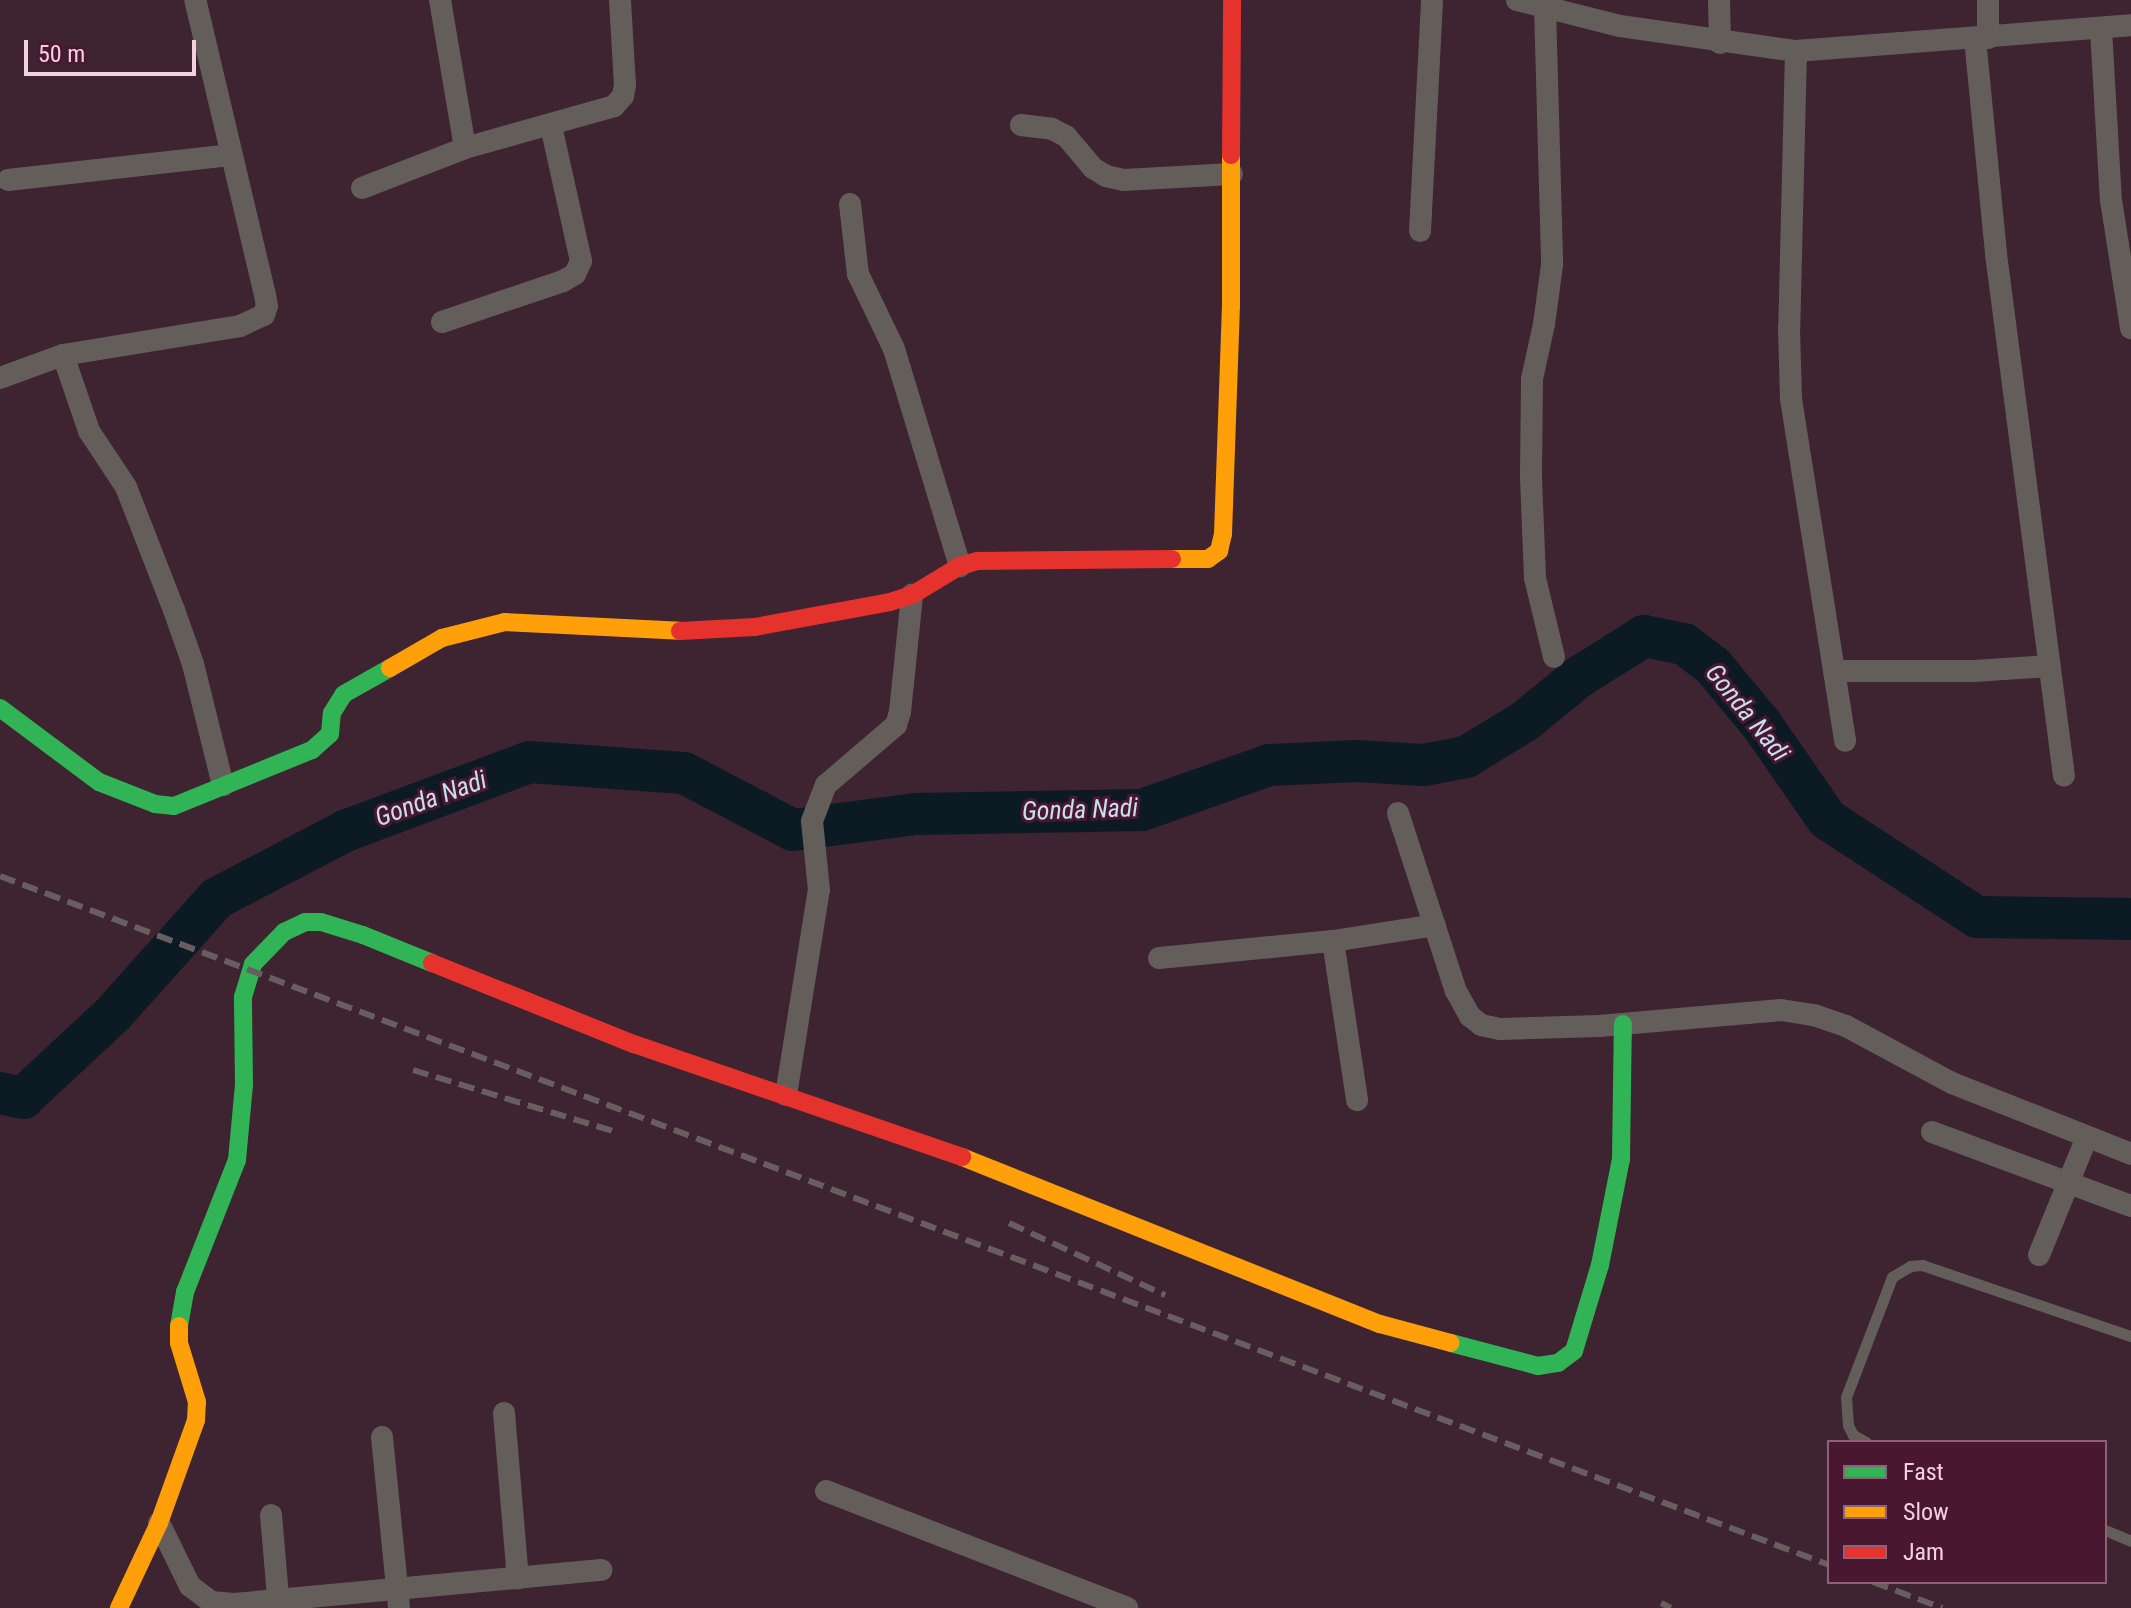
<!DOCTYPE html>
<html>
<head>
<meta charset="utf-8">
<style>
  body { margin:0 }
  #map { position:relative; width:2131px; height:1608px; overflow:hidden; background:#3e2330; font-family:"Roboto Condensed",sans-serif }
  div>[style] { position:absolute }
  .river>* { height:42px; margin:-21px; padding:0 21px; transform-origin:21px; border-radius:21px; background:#0c1a24 }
  .lane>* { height:11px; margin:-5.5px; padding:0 5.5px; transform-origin:5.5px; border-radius:5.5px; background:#645e5b }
  .street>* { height:22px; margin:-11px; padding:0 11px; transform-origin:11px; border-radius:11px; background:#645e5b }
  .fast>* { height:18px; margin:-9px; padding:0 9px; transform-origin:9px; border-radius:9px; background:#30b455 }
  .slow>* { height:18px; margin:-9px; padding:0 9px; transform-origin:9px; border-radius:9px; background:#ff9f0a }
  .jam>* { height:18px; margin:-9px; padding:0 9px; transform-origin:9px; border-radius:9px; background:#e5322d }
  .rail>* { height:6px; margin-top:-3px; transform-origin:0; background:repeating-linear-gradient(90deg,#685e60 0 16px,transparent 0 24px) }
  span { translate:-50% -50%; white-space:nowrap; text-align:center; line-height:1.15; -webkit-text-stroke:6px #4a1730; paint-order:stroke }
  .water-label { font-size:26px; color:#c5e0f0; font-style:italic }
  .legend { position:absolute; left:1827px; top:1440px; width:280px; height:144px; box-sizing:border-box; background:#4a1730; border:2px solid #8e6176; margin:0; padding:10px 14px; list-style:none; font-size:24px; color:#f3d1de }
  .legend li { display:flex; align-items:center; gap:16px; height:40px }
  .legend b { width:40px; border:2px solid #8e6176 }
  .scale { position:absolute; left:24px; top:40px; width:172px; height:36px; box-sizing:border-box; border:4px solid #f3d1de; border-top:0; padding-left:10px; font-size:24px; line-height:28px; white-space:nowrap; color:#f3d1de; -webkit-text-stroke:6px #4a1730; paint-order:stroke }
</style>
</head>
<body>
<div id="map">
  <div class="river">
    <div style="left:0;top:1093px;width:24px;rotate:12deg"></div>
    <div style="left:23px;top:1098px;width:125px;rotate:-43deg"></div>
    <div style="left:114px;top:1013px;width:154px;rotate:-48.2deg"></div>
    <div style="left:217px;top:898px;width:144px;rotate:-27.6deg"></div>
    <div style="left:345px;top:831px;width:197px;rotate:-20.5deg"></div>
    <div style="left:530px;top:762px;width:154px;rotate:4.1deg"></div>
    <div style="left:684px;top:773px;width:123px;rotate:27.6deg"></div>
    <div style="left:793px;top:830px;width:124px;rotate:-7.4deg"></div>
    <div style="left:916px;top:814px;width:226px;rotate:-1deg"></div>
    <div style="left:1142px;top:810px;width:135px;rotate:-19.5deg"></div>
    <div style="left:1269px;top:765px;width:87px;rotate:-2.6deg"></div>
    <div style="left:1356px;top:761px;width:68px;rotate:3.4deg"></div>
    <div style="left:1424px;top:765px;width:43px;rotate:-10.8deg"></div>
    <div style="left:1466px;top:757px;width:69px;rotate:-31.4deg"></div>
    <div style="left:1525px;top:721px;width:70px;rotate:-39.2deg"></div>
    <div style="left:1579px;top:677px;width:77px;rotate:-32.2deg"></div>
    <div style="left:1644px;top:636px;width:41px;rotate:11.3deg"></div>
    <div style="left:1684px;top:644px;width:36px;rotate:37deg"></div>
    <div style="left:1713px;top:666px;width:77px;rotate:50.3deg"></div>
    <div style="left:1762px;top:725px;width:114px;rotate:55.3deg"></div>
    <div style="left:1827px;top:819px;width:179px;rotate:33.2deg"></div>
    <div style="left:1977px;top:917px;width:154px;rotate:0.7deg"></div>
  </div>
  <div class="lane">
    <div style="left:1866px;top:1442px;width:15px;rotate:-152deg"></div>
    <div style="left:1853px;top:1435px;width:11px;rotate:-117deg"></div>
    <div style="left:1848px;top:1425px;width:28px;rotate:-94deg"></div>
    <div style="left:1846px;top:1397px;width:129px;rotate:-69deg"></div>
    <div style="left:1892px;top:1277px;width:21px;rotate:-31deg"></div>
    <div style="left:1910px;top:1266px;width:12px;rotate:-5deg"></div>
    <div style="left:1922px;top:1265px;width:221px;rotate:18.8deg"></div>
    <div style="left:2105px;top:1530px;width:28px;rotate:23deg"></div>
  </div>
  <div class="street">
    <div style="left:440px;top:0;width:150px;rotate:80.4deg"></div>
    <div style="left:1517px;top:0;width:106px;rotate:14.2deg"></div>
    <div style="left:1620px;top:26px;width:178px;rotate:8.1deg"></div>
    <div style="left:1796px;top:51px;width:336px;rotate:-4.4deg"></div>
    <div style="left:1719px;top:0;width:43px;rotate:88.7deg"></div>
    <div style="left:1988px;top:0;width:38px;rotate:90deg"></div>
    <div style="left:1545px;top:7px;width:258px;rotate:88.4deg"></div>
    <div style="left:1552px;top:265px;width:60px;rotate:97.7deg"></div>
    <div style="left:1544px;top:324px;width:56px;rotate:102.3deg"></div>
    <div style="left:1532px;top:379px;width:99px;rotate:90.6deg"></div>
    <div style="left:1531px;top:478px;width:100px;rotate:87.7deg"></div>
    <div style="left:1535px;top:578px;width:81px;rotate:76.5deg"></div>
    <div style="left:2101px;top:29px;width:171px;rotate:86.7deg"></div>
    <div style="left:2111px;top:200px;width:130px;rotate:81.1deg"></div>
    <div style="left:1975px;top:39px;width:216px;rotate:84.4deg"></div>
    <div style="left:1996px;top:254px;width:526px;rotate:82.58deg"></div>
    <div style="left:1796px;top:51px;width:277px;rotate:91.4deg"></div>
    <div style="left:1789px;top:328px;width:71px;rotate:88.4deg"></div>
    <div style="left:1791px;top:399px;width:346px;rotate:81deg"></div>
    <div style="left:1021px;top:125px;width:31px;rotate:7deg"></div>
    <div style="left:1052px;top:129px;width:16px;rotate:27deg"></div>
    <div style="left:1066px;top:136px;width:42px;rotate:49.8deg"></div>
    <div style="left:1093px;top:168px;width:15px;rotate:32deg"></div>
    <div style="left:1106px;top:176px;width:18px;rotate:13deg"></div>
    <div style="left:1124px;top:180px;width:108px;rotate:-3.2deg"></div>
    <div style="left:8px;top:180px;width:223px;rotate:-6.4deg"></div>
    <div style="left:362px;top:188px;width:110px;rotate:-21.2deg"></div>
    <div style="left:465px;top:148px;width:155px;rotate:-15.7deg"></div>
    <div style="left:614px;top:106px;width:13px;rotate:-48deg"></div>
    <div style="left:623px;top:96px;width:11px;rotate:-80deg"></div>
    <div style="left:625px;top:85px;width:85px;rotate:-93.4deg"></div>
    <div style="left:850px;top:204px;width:70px;rotate:83.5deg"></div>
    <div style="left:858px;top:274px;width:83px;rotate:64.4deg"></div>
    <div style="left:894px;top:349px;width:227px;rotate:73.1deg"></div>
    <div style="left:1420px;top:231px;width:231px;rotate:-87deg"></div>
    <div style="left:442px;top:322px;width:128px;rotate:-18.7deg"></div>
    <div style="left:563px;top:281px;width:14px;rotate:-30deg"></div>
    <div style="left:575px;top:274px;width:14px;rotate:-65deg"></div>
    <div style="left:581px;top:261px;width:138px;rotate:-102.5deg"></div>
    <div style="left:63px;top:355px;width:80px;rotate:71.1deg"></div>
    <div style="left:89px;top:431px;width:67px;rotate:56.5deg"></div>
    <div style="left:126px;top:487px;width:132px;rotate:68.7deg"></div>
    <div style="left:174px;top:610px;width:57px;rotate:70.6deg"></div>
    <div style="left:193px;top:664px;width:125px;rotate:76.1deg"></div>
    <div style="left:0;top:378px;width:67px;rotate:-20.1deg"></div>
    <div style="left:63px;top:355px;width:179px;rotate:-9.3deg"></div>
    <div style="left:240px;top:326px;width:26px;rotate:-25deg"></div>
    <div style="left:264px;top:315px;width:9px;rotate:-72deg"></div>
    <div style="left:267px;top:306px;width:11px;rotate:-100deg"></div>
    <div style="left:265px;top:295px;width:303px;rotate:-103.3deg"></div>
    <div style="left:1834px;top:671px;width:140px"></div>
    <div style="left:1974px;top:671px;width:76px;rotate:-3.8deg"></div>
    <div style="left:1398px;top:813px;width:187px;rotate:72deg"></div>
    <div style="left:1456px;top:991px;width:29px;rotate:61deg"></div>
    <div style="left:1470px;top:1016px;width:14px;rotate:39deg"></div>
    <div style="left:1481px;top:1025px;width:19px;rotate:12deg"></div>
    <div style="left:1500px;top:1029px;width:99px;rotate:-1.7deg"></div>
    <div style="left:1599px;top:1026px;width:183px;rotate:-5deg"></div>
    <div style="left:1781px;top:1010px;width:33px;rotate:9deg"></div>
    <div style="left:1814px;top:1015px;width:34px;rotate:19deg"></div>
    <div style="left:1846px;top:1026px;width:120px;rotate:28.3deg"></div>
    <div style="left:1952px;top:1083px;width:193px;rotate:21.6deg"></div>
    <div style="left:1333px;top:941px;width:161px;rotate:81.4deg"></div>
    <div style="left:1159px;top:958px;width:175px;rotate:-5.6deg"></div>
    <div style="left:1333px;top:941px;width:103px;rotate:-8.9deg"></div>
    <div style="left:786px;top:1095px;width:208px;rotate:-80.9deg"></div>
    <div style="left:819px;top:890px;width:69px;rotate:-95.8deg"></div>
    <div style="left:812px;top:821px;width:39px;rotate:-69deg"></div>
    <div style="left:826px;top:785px;width:92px;rotate:-40.6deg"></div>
    <div style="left:896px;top:725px;width:14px;rotate:-73deg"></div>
    <div style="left:900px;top:712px;width:118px;rotate:-84.1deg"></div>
    <div style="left:1932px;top:1132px;width:212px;rotate:20.4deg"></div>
    <div style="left:2039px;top:1255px;width:127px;rotate:-67.9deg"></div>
    <div style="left:504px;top:1413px;width:166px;rotate:85.2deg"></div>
    <div style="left:382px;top:1437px;width:172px;rotate:84.3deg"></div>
    <div style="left:826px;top:1491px;width:323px;rotate:21.2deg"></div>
    <div style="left:271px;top:1515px;width:93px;rotate:85.1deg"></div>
    <div style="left:159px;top:1523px;width:70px;rotate:63.8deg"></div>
    <div style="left:190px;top:1586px;width:26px;rotate:37deg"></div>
    <div style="left:211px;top:1602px;width:23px;rotate:5deg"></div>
    <div style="left:234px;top:1604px;width:369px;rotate:-5.3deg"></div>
  </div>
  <div class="fast">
    <div style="left:0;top:708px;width:124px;rotate:36.8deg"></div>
    <div style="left:99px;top:782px;width:60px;rotate:21.4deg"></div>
    <div style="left:155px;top:804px;width:19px;rotate:6deg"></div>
    <div style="left:174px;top:806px;width:149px;rotate:-22.1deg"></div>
    <div style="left:312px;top:750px;width:24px;rotate:-42deg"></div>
    <div style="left:330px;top:734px;width:21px;rotate:-85deg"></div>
    <div style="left:332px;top:713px;width:22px;rotate:-58deg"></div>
    <div style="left:344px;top:694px;width:53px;rotate:-29.5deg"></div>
    <div style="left:179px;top:1326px;width:35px;rotate:-80deg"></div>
    <div style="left:185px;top:1292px;width:142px;rotate:-68.5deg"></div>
    <div style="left:237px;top:1160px;width:75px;rotate:-84.7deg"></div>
    <div style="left:244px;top:1085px;width:88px;rotate:-90.7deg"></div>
    <div style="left:243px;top:997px;width:34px;rotate:-73deg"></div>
    <div style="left:253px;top:964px;width:45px;rotate:-45.9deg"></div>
    <div style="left:284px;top:932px;width:23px;rotate:-25deg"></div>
    <div style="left:305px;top:922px;width:16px"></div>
    <div style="left:321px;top:922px;width:44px;rotate:17.2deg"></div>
    <div style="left:363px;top:935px;width:74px;rotate:22.1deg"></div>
    <div style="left:1451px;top:1343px;width:90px;rotate:14.8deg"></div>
    <div style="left:1538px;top:1366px;width:20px;rotate:-9deg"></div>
    <div style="left:1558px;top:1363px;width:20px;rotate:-37deg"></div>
    <div style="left:1574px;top:1351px;width:90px;rotate:-73.2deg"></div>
    <div style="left:1600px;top:1265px;width:108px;rotate:-78.8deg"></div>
    <div style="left:1621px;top:1159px;width:135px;rotate:-89.2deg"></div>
  </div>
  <div class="slow">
    <div style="left:1172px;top:559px;width:36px"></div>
    <div style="left:1208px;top:559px;width:14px;rotate:-36deg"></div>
    <div style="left:1219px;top:551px;width:17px;rotate:-77deg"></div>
    <div style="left:1223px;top:534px;width:228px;rotate:-88deg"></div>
    <div style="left:1231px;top:306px;width:151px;rotate:-90deg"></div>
    <div style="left:390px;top:668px;width:60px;rotate:-30deg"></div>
    <div style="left:442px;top:638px;width:65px;rotate:-14.3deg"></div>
    <div style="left:505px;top:622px;width:175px;rotate:2.9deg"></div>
    <div style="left:962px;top:1157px;width:450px;rotate:21.8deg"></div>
    <div style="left:1380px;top:1324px;width:73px;rotate:15deg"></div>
    <div style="left:119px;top:1608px;width:94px;rotate:-64.8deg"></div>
    <div style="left:159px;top:1523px;width:109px;rotate:-70.2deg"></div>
    <div style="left:196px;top:1420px;width:18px;rotate:-87deg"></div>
    <div style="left:197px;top:1402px;width:62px;rotate:-107deg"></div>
    <div style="left:179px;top:1343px;width:17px;rotate:-90deg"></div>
  </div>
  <div class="jam">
    <div style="left:1231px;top:155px;width:155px;rotate:-89.6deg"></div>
    <div style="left:680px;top:631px;width:75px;rotate:-3.1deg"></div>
    <div style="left:755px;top:627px;width:137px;rotate:-10.5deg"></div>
    <div style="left:890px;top:602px;width:23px;rotate:-18deg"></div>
    <div style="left:912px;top:595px;width:56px;rotate:-31.1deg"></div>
    <div style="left:960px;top:566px;width:19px;rotate:-16deg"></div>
    <div style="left:978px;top:561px;width:194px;rotate:-0.6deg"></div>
    <div style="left:432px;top:963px;width:218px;rotate:21.9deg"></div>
    <div style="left:634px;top:1044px;width:347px;rotate:19deg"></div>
  </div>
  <div class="rail">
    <div style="left:0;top:876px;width:1954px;rotate:20.64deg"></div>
    <div style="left:413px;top:1070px;width:212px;rotate:17deg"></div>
    <div style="left:1009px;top:1223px;width:172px;rotate:24.8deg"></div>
    <div style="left:1873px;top:1582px;width:74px;rotate:20.6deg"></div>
    <div style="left:1661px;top:1603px;width:11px;rotate:27deg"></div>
  </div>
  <div class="water-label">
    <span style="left:1747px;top:713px;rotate:51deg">Gonda Nadi</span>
    <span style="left:431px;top:799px;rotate:-20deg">Gonda Nadi</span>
    <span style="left:1080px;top:810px;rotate:-2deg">Gonda Nadi</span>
  </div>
  <ul class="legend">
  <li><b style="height:10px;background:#30b455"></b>Fast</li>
  <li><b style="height:10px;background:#ff9f0a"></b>Slow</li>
  <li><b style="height:10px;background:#e5322d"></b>Jam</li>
  </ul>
  <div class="scale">50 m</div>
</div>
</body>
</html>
